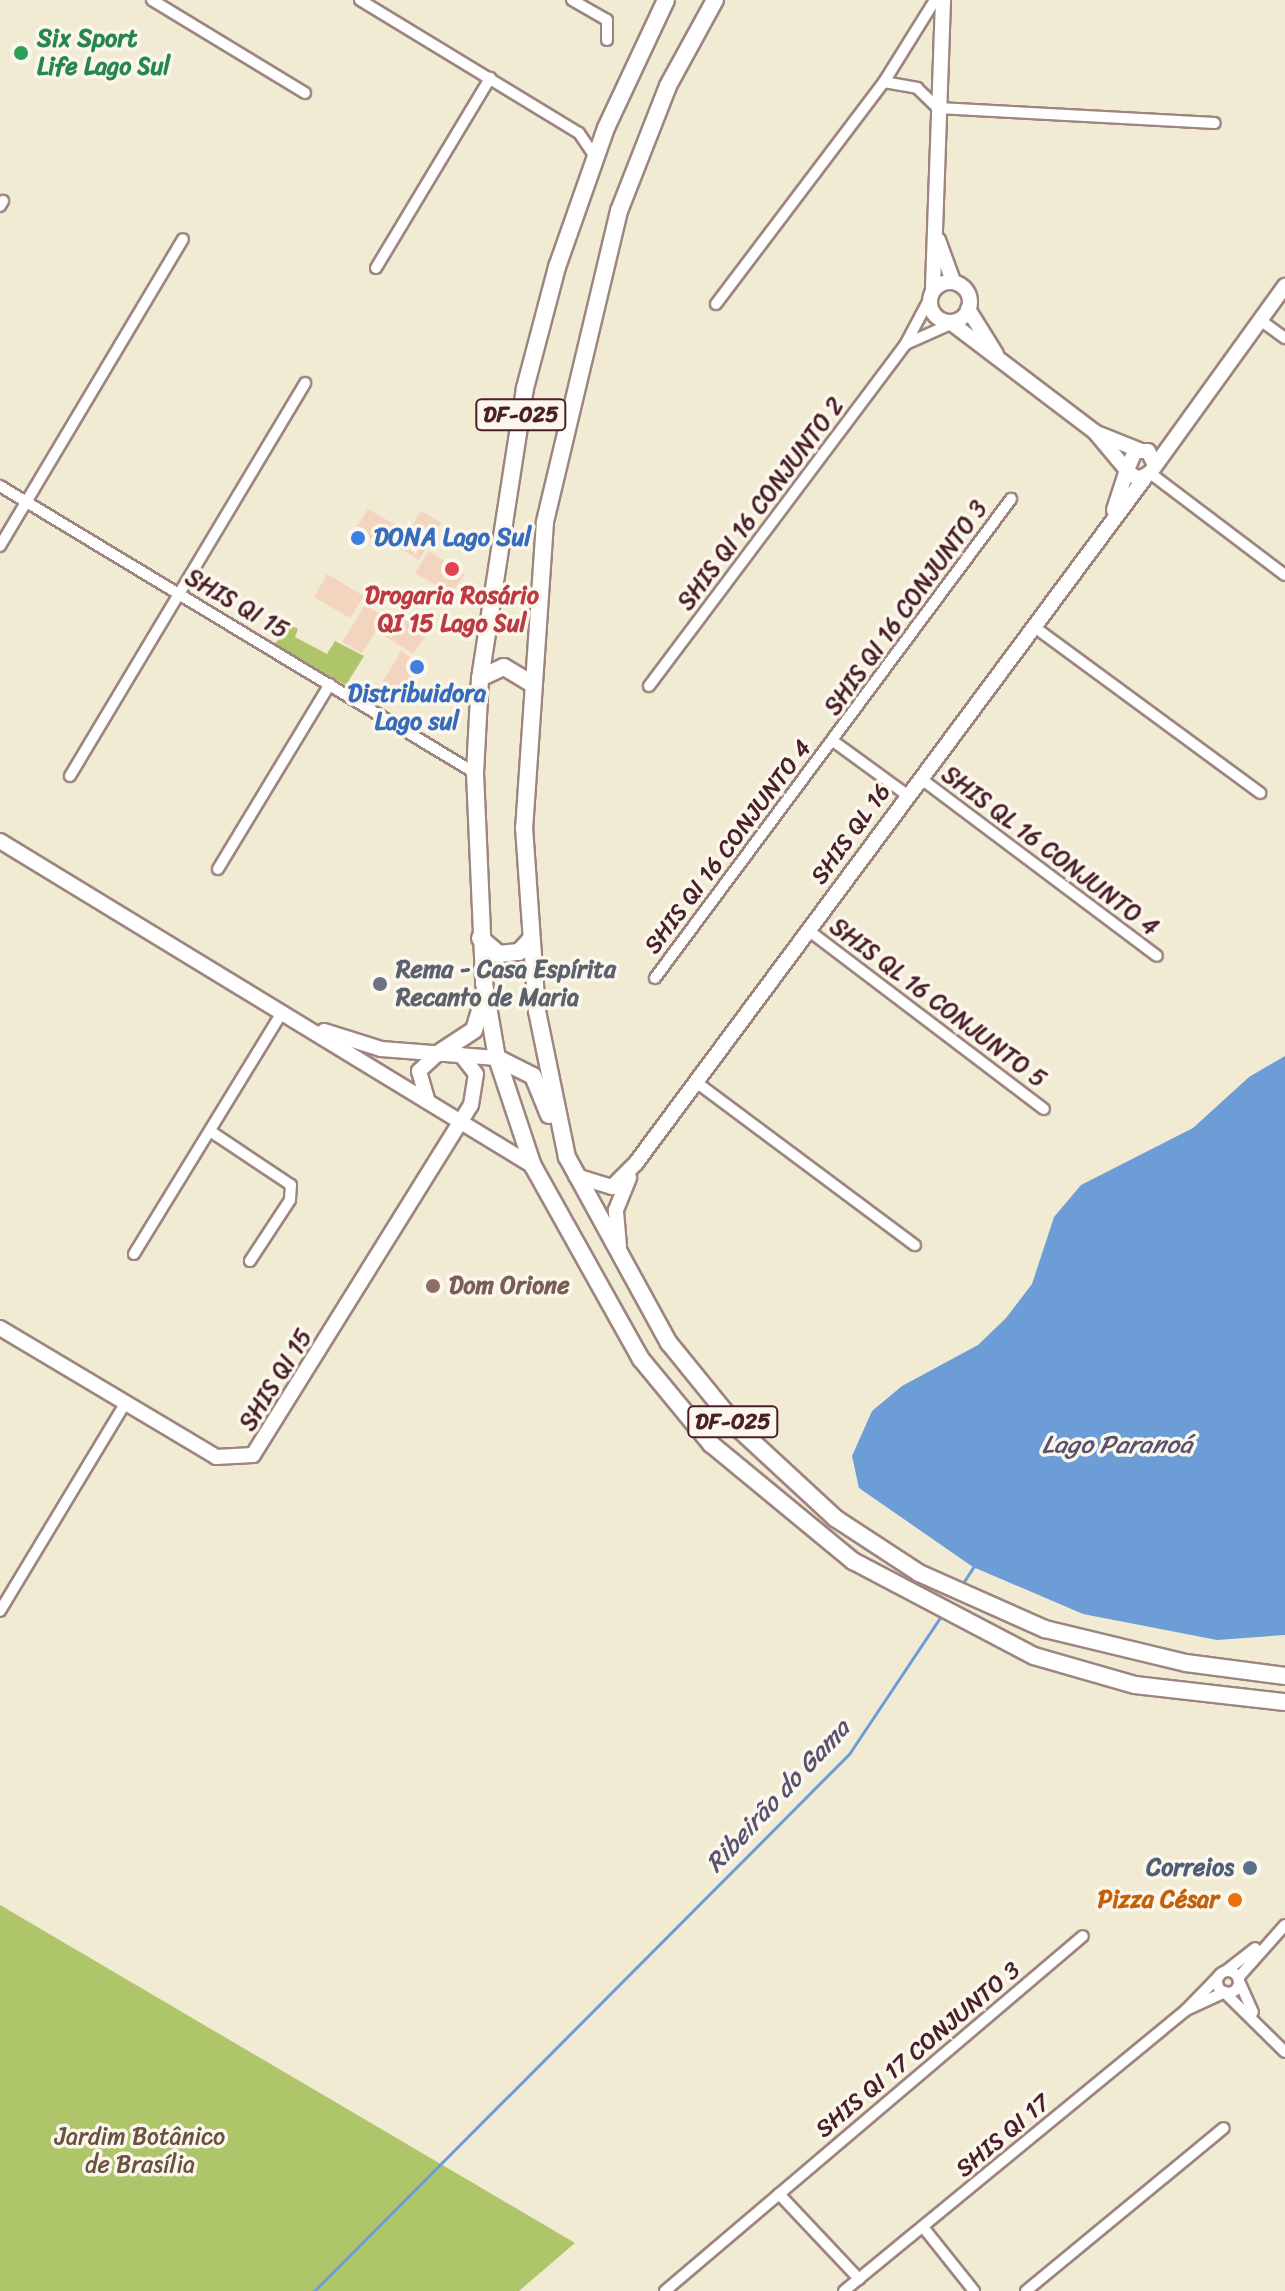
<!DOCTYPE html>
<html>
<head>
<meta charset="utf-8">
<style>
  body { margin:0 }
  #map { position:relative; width:1285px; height:2291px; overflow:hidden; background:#f2ebd4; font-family:Sriracha,sans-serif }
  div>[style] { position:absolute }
  .built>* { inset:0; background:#f3d4bf }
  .green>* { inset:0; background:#afc569 }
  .water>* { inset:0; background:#6d9dd7 }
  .stream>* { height:3px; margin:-1.5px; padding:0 1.5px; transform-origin:1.5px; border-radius:1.5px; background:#6d9dd7 }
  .roads { filter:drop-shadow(2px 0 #9e8580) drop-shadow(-2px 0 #9e8580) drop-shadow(0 2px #9e8580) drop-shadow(0 -2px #9e8580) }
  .street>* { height:10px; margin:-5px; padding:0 5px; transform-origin:5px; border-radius:5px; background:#fff }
  .street>.ring { margin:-5px; padding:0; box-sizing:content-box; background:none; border:10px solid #fff; border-radius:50% }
  .secondary>* { height:14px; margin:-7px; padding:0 7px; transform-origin:7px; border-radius:7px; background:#fff }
  .secondary>.ring { margin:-7px; padding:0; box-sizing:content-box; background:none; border:14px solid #fff; border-radius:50% }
  .primary>* { height:16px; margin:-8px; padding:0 8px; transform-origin:8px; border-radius:8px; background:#fff }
  .dots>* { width:22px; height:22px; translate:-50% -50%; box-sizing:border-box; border:4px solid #fbf7ec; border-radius:50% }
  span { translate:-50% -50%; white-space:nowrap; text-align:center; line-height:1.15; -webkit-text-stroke:7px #fbf7ec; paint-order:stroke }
  .shield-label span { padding:2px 6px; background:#fbf7ec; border:2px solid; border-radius:6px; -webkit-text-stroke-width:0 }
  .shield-label { font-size:22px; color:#4a1f2b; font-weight:700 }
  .leisure-label { font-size:24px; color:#27864d; font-weight:700 }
  .left { translate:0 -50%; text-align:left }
  .street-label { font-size:24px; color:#4a1f2b }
  .shop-label { font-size:24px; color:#366cbe; font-weight:700 }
  .health-label { font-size:24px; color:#be3a42; font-weight:700 }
  .worship-label { font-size:24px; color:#5b616d; font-weight:700 }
  .education-label { font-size:24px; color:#785e54; font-weight:700 }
  .service-label { font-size:24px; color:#4e5e75; font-weight:700 }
  .right { translate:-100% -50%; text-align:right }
  .food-label { font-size:24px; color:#c56008; font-weight:700 }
  .park-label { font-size:24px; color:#68513e }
  .water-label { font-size:26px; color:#585170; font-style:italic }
</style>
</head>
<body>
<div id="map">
  <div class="built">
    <div style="clip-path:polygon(368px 509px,404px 530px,390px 549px,355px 529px)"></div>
    <div style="clip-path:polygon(421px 511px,441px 523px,419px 560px,398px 547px)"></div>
    <div style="clip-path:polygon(429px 551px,465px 574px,451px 594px,415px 573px)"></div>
    <div style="clip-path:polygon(327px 574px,364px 596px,350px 618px,314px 597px)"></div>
    <div style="clip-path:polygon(365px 605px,385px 617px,362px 653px,342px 642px)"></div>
    <div style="clip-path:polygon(392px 612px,428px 632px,413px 654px,380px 633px)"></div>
    <div style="clip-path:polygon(401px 651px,422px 665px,400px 700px,380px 686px)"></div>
  </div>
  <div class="green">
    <div style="clip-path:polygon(288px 624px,298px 629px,295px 637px,327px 654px,335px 641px,364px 656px,346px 685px,274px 646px)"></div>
    <div style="clip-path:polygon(0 1905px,575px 2243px,519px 2291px,0 2291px)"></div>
  </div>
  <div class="water">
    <div style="clip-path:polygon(1285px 1056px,1285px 1635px,1217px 1640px,1083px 1614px,973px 1567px,859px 1488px,852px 1456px,872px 1411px,902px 1386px,978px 1345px,1006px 1318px,1032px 1284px,1054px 1217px,1081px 1185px,1193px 1128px,1249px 1077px)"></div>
  </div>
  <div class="stream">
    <div style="left:961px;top:1586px;width:24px;rotate:-57deg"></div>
    <div style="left:314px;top:2291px;width:758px;rotate:-45.11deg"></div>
    <div style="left:849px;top:1754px;width:166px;rotate:-56.3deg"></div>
  </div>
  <div class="roads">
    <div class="street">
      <div style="left:152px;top:0;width:179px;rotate:31.3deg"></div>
      <div style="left:360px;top:0;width:256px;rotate:31.3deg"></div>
      <div style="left:579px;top:133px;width:29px;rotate:56deg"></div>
      <div style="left:572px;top:0;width:40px;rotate:29.7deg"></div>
      <div style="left:607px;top:20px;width:20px;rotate:90deg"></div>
      <div style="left:884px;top:82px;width:34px;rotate:10deg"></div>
      <div style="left:917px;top:88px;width:29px;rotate:44deg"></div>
      <div style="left:938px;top:108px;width:277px;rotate:3.1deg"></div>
      <div style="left:0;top:206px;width:6px;rotate:-59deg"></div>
      <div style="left:376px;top:268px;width:222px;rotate:-59deg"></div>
      <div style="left:716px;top:304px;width:278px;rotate:-52.9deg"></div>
      <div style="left:884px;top:82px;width:97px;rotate:-58.1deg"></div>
      <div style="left:1260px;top:320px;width:31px;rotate:36deg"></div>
      <div style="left:906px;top:344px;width:49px;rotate:-24deg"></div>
      <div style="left:1150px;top:473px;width:169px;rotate:37.1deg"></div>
      <div style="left:0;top:486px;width:555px;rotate:31.14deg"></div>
      <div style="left:0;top:546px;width:357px;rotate:-59.2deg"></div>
      <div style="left:1033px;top:626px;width:282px;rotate:36.3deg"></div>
      <div style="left:649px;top:686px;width:426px;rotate:-53.1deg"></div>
      <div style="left:905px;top:345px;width:55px;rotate:-62deg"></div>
      <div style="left:833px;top:741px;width:92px;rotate:36.1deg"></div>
      <div style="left:70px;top:776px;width:458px;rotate:-59.1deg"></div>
      <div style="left:920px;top:778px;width:296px;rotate:36.9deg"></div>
      <div style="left:218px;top:869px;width:216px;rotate:-58.8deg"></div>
      <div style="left:808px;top:930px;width:296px;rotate:37.2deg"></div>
      <div style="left:655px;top:978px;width:597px;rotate:-53.38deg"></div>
      <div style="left:696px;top:1082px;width:273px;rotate:36.7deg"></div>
      <div style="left:210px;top:1131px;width:97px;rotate:33.7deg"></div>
      <div style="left:291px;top:1185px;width:15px;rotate:94deg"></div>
      <div style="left:290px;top:1200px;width:73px;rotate:123.3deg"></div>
      <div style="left:134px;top:1254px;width:281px;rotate:-58.5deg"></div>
      <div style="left:0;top:1611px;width:242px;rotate:-58.9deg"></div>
      <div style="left:1226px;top:1971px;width:37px;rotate:-38deg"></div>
      <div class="ring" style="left:1217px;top:1971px;width:12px;height:12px"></div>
      <div style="left:1238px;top:1978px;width:71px;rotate:-48.4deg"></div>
      <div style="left:1239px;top:1981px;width:34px;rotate:66deg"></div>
      <div style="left:1225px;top:1993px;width:84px;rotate:44.5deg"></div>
      <div style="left:1187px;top:2009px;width:46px;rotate:-45.9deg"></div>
      <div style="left:779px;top:2194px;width:117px;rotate:46.7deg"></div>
      <div style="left:923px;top:2227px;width:82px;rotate:51.4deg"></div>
      <div style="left:665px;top:2291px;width:548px;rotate:-40.34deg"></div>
      <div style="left:844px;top:2291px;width:443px;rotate:-39.4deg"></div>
      <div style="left:1186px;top:2010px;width:43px;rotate:-24.8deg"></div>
      <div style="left:1026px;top:2291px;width:256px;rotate:-39.5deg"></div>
    </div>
    <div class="secondary">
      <div style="left:938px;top:240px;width:44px;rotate:69.9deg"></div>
      <div class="ring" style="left:930px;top:282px;width:26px;height:26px"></div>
      <div style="left:933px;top:287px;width:287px;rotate:-88deg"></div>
      <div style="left:968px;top:309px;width:53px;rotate:58.1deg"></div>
      <div style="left:954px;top:325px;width:177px;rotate:37.2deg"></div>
      <div style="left:1095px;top:432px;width:47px;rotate:50.2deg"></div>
      <div style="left:1099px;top:434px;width:43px;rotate:21.8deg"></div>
      <div style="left:1154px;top:463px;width:13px;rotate:-117deg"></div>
      <div style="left:1148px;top:451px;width:13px;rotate:180deg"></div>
      <div style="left:1135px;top:451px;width:23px;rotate:113deg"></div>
      <div style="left:1126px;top:472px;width:15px;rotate:28deg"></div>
      <div style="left:1139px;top:479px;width:13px;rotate:-29deg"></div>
      <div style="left:1150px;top:473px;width:231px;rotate:-54.2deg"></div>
      <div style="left:1114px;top:510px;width:40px;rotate:-72deg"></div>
      <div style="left:0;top:841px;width:624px;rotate:31.37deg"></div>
      <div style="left:324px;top:1031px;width:60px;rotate:17.5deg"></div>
      <div style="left:381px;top:1049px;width:116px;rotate:4.4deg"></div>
      <div style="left:427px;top:1099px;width:29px;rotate:-106deg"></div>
      <div style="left:419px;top:1071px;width:26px;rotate:-43deg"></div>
      <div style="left:576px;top:1176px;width:38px;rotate:17deg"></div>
      <div style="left:612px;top:1187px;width:34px;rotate:-45deg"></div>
      <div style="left:636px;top:1163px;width:852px;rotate:-53.4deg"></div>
      <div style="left:619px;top:1246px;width:36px;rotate:-95deg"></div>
      <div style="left:616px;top:1210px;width:35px;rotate:-68deg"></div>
      <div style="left:0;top:1328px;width:252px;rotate:30.8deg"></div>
      <div style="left:216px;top:1457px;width:37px;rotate:-3deg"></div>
      <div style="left:253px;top:1455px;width:412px;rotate:-58.1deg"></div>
      <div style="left:471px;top:1105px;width:31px;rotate:-81deg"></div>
      <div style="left:476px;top:1074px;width:24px;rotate:-128deg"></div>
    </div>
    <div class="primary">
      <div style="left:666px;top:0;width:141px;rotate:115.1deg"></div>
      <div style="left:606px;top:128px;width:147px;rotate:109.4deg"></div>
      <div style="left:557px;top:267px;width:125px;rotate:104.8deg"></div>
      <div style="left:525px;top:388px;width:293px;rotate:98.8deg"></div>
      <div style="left:480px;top:678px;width:95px;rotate:93deg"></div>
      <div style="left:475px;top:773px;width:210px;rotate:87.5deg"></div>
      <div style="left:484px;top:983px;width:76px;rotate:80.2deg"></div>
      <div style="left:497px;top:1058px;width:114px;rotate:71.6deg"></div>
      <div style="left:533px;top:1166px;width:221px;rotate:60.8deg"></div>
      <div style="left:641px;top:1359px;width:110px;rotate:50.5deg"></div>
      <div style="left:711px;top:1444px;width:184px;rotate:39.5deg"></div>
      <div style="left:853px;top:1561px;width:204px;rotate:27.7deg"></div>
      <div style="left:1034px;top:1656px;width:105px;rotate:16deg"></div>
      <div style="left:1135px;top:1685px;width:151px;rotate:6.5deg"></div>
      <div style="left:715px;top:0;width:98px;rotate:118.7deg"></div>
      <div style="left:668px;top:86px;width:134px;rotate:111.4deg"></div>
      <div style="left:619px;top:211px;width:320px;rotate:103.4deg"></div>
      <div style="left:545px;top:522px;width:306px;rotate:93.9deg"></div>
      <div style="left:524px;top:827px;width:184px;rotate:86deg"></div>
      <div style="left:537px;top:1011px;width:149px;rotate:78.4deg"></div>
      <div style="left:567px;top:1157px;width:212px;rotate:61.3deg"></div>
      <div style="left:669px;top:1343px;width:111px;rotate:50.9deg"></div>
      <div style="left:739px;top:1429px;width:131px;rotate:42.8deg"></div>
      <div style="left:835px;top:1518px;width:100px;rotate:33.2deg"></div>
      <div style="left:919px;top:1573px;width:138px;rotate:24deg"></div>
      <div style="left:1045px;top:1629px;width:145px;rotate:13.6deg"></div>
      <div style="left:1186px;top:1663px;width:100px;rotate:7.5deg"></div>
      <div style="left:480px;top:678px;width:26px;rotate:-25deg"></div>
      <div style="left:504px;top:667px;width:29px;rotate:31deg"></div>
      <div style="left:480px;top:938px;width:25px;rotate:40deg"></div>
      <div style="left:499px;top:954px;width:20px;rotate:-6deg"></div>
      <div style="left:519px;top:952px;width:16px;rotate:-47deg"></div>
      <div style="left:439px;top:1053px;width:42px;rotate:-33.3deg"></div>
      <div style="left:474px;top:1030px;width:30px;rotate:-73deg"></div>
      <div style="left:497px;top:1058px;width:40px;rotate:26.6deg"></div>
      <div style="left:533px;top:1076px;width:42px;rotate:67.7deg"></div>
    </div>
  </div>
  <div class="dots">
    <div style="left:21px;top:53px;background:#2e9e5b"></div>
    <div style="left:358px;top:538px;background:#3f7fe0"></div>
    <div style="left:452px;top:569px;background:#e0444e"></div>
    <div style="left:417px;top:667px;background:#3f7fe0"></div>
    <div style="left:380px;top:984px;background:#6b7280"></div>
    <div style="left:433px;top:1286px;background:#8d6e63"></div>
    <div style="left:1250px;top:1868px;background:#5c6f8a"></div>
    <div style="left:1235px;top:1900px;background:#e8710a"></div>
  </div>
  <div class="shield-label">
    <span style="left:521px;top:415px">DF-025</span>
    <span style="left:733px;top:1422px">DF-025</span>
  </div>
  <div class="leisure-label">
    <span class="left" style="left:37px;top:53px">Six Sport<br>Life Lago Sul</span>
  </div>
  <div class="street-label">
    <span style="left:761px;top:504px;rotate:-53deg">SHIS QI 16 CONJUNTO 2</span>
    <span style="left:237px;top:604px;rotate:30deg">SHIS QI 15</span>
    <span style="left:906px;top:608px;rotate:-54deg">SHIS QI 16 CONJUNTO 3</span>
    <span style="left:851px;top:834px;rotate:-54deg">SHIS QL 16</span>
    <span style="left:728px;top:847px;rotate:-53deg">SHIS QI 16 CONJUNTO 4</span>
    <span style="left:1050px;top:851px;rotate:37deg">SHIS QL 16 CONJUNTO 4</span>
    <span style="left:938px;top:1003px;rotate:37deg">SHIS QL 16 CONJUNTO 5</span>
    <span style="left:276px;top:1380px;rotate:-58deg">SHIS QI 15</span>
    <span style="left:918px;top:2050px;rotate:-40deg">SHIS QI 17 CONJUNTO 3</span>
    <span style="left:1003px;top:2136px;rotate:-40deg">SHIS QI 17</span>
  </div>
  <div class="shop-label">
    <span class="left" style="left:374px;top:538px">DONA Lago Sul</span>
    <span style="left:417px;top:708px">Distribuidora<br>Lago sul</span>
  </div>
  <div class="health-label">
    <span style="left:452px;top:610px">Drogaria Rosário<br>QI 15 Lago Sul</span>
  </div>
  <div class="worship-label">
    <span class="left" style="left:396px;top:984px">Rema - Casa Espírita<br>Recanto de Maria</span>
  </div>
  <div class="education-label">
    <span class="left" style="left:449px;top:1286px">Dom Orione</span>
  </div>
  <div class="service-label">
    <span class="right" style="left:1234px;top:1868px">Correios</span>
  </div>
  <div class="food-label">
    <span class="right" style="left:1219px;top:1900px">Pizza César</span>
  </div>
  <div class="park-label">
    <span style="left:140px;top:2151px">Jardim Botânico<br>de Brasília</span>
  </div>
  <div class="water-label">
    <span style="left:1117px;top:1445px">Lago Paranoá</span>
    <span style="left:778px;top:1796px;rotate:-47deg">Ribeirão do Gama</span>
  </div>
</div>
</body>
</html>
